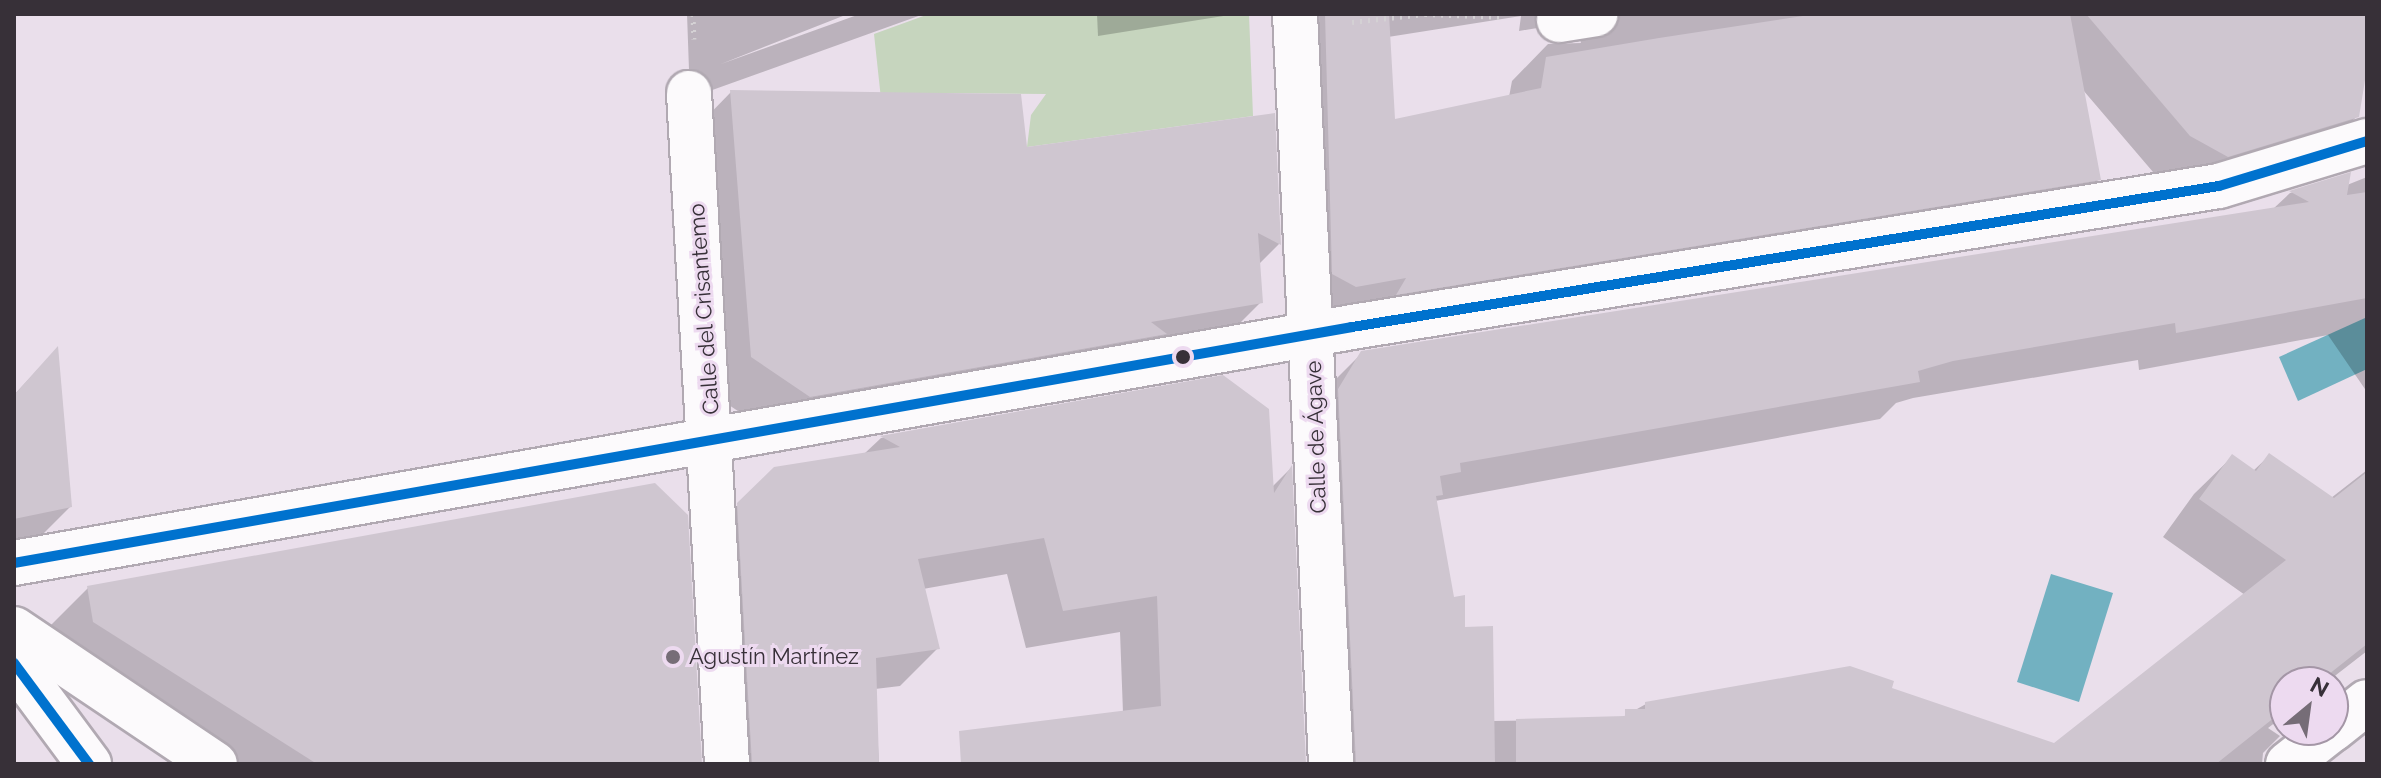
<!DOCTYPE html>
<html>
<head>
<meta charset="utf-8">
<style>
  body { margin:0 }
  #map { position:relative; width:2381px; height:778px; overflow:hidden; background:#eadfeb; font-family:Raleway,sans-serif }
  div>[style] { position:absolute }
  .green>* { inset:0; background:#c6d5be }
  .water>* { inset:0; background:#72b1c1 }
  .shadow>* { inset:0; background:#0003 }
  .building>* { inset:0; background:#cfc6d0 }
  .path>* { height:5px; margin-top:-2.5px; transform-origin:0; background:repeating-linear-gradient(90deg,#d4d1d4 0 2px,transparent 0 8px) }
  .roads { filter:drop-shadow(2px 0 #b1a9b2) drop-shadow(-2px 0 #b1a9b2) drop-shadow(0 2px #b1a9b2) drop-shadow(0 -2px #b1a9b2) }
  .minor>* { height:44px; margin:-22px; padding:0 22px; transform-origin:22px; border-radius:22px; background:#fcfafc }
  .tertiary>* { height:44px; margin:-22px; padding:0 22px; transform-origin:22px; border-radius:22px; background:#fcfafc }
  .bus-1>* { height:10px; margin:-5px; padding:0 5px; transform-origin:5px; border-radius:5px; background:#0072ce }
  .dots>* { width:22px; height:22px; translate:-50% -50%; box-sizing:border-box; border:4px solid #eddaf0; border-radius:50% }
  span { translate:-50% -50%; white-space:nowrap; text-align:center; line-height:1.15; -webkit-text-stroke:6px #eddaf0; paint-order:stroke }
  .street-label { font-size:22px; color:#373038 }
  .poi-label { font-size:22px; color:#373038 }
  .left { translate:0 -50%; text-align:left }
  .frame { position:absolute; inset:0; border:16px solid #373038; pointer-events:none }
  .north { position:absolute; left:2269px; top:666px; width:80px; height:80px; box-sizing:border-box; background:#eddaf0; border:2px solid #a496a6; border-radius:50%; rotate:29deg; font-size:22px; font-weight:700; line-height:32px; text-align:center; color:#373038 }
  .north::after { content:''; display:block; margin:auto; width:28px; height:36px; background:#766d77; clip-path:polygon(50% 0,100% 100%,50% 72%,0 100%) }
</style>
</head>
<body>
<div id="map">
  <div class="green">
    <div style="clip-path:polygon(929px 14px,1249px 14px,1253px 116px,1027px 147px,1031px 115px,1046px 94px,939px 93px,881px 99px,874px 34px)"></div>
  </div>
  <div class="water">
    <div style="clip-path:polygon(2365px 318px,2367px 369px,2298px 401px,2279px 357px)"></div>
    <div style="clip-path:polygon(2051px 574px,2113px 593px,2079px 702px,2017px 682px)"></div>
  </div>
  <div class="shadow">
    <div style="clip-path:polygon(687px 14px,848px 14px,721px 64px,860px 14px,924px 14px,690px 98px)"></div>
    <div style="clip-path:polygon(1097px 14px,1236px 14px,1098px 36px)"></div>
    <div style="clip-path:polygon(evenodd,1287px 14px,2360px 14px,2367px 28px,2367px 55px,2357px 116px,2320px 154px,2190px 193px,2153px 172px,2083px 90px,2099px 179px,2062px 216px,1318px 323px,1287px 14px,1521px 16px,1519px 31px,1555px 25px,1579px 36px,1581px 43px,1548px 44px,1512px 81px,1509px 97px,1393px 121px,1388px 37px,1521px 16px)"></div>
    <div style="clip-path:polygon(731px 92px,1026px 149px,1273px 116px,1279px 244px,1258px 265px,1261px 302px,1223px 340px,772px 434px,714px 395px,694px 130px)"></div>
    <div style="clip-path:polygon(2348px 175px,2347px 185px,2367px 177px,2367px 392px,2328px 335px,2139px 370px,2138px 360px,1913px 398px,1896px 403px,1880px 419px,1435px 501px,1452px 600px,1492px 721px,1619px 719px,1646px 704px,1890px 690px,2040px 757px,2245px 595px,2163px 537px,2194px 494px,2232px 457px,2253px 471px,2269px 456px,2331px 498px,2367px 470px,2367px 651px,2327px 682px,2285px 682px,2285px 715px,2268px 728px,2280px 736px,2263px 753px,2262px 764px,1317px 764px,1324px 391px,1362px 353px,2273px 209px,2290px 193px)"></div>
    <div style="clip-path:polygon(56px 350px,70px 507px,43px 534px,14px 539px,14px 395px)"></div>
    <div style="clip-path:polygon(1223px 377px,1272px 487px,1290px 469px,1304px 764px,986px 764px,1123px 713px,1120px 632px,1026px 648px,1007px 574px,923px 589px,938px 648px,900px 686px,875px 689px,879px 764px,713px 764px,700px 543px,775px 469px,864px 454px,881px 438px)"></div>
    <div style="clip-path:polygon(88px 588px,700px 764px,223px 764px,55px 660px,50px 626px)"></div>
  </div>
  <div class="building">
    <div style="clip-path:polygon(1325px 14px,1389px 14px,1395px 119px,1541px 88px,1546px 57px,1659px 38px,1816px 14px,2070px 14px,2101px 180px,1396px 295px,1406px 278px,1356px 287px,1332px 274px)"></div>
    <div style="clip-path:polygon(2086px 14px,2367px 14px,2367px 68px,2359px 117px,2228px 157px,2190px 136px)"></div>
    <div style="clip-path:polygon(730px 90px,1021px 94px,1027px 147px,1275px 113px,1281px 245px,1258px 233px,1263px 303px,1151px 322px,1167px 334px,810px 397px,751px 357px)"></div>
    <div style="clip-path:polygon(2351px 172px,2347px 195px,2367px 192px,2367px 298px,2176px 333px,2175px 323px,1953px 361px,1918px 371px,1920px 382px,1460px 463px,1461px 472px,1440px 476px,1443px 495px,1436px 496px,1454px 597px,1465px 595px,1465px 627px,1493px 626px,1495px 764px,1356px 764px,1338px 389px,1361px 351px,2309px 202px,2289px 191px)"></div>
    <div style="clip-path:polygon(58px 346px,72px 507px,14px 519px,14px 395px)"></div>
    <div style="clip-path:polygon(1223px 375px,1269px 409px,1274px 493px,1292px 465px,1306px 764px,961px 764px,959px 731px,1161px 706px,1157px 596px,1063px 611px,1044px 538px,918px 559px,940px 649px,876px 658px,879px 764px,752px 764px,737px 503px,774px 467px,900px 447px,880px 436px)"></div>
    <div style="clip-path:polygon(2269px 453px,2334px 498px,2367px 472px,2367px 644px,2319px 682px,2285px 682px,2285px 709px,2216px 764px,1516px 764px,1516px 719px,1625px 716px,1625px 709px,1645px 709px,1645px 702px,1850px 666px,1894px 681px,1892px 688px,2054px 743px,2286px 560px,2199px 499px,2232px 454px,2256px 471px)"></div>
    <div style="clip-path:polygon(655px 483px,688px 515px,702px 764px,317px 764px,93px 622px,87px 586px)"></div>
  </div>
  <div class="path">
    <div style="left:693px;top:14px;width:25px;rotate:88deg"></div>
    <div style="left:1352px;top:22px;width:73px;rotate:-6.3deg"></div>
    <div style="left:1425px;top:14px;width:80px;rotate:2.1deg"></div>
  </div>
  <div class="roads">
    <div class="minor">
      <div style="left:1295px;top:14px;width:751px;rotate:87.25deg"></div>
      <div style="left:1559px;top:20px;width:37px;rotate:-9deg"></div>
      <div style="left:689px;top:93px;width:672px;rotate:86.76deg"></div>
      <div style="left:14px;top:563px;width:1359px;rotate:-10deg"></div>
      <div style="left:1352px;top:327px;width:878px;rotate:-9.24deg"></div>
      <div style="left:2219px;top:186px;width:155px;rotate:-16.9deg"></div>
      <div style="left:14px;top:629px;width:242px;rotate:33.9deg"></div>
      <div style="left:2333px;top:729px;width:43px;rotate:-38.5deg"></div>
      <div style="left:2288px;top:764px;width:55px;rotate:-38.3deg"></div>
    </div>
    <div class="tertiary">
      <div style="left:14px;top:663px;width:126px;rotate:53.4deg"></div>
    </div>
  </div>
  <div class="bus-1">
    <div style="left:14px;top:563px;width:1359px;rotate:-10deg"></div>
    <div style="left:1352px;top:327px;width:878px;rotate:-9.24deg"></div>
    <div style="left:2219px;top:186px;width:155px;rotate:-16.9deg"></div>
    <div style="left:14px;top:663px;width:126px;rotate:53.4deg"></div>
  </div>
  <div class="dots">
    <div style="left:1183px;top:357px;background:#373038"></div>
    <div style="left:673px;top:657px;background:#766d77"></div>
  </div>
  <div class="street-label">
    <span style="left:704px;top:309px;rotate:-94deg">Calle del Crisantemo</span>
    <span style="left:1316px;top:437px;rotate:-92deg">Calle de Ágave</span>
  </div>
  <div class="poi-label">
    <span class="left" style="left:689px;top:657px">Agustín Martínez</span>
  </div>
  <div class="frame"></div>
  <div class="north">N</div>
</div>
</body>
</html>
